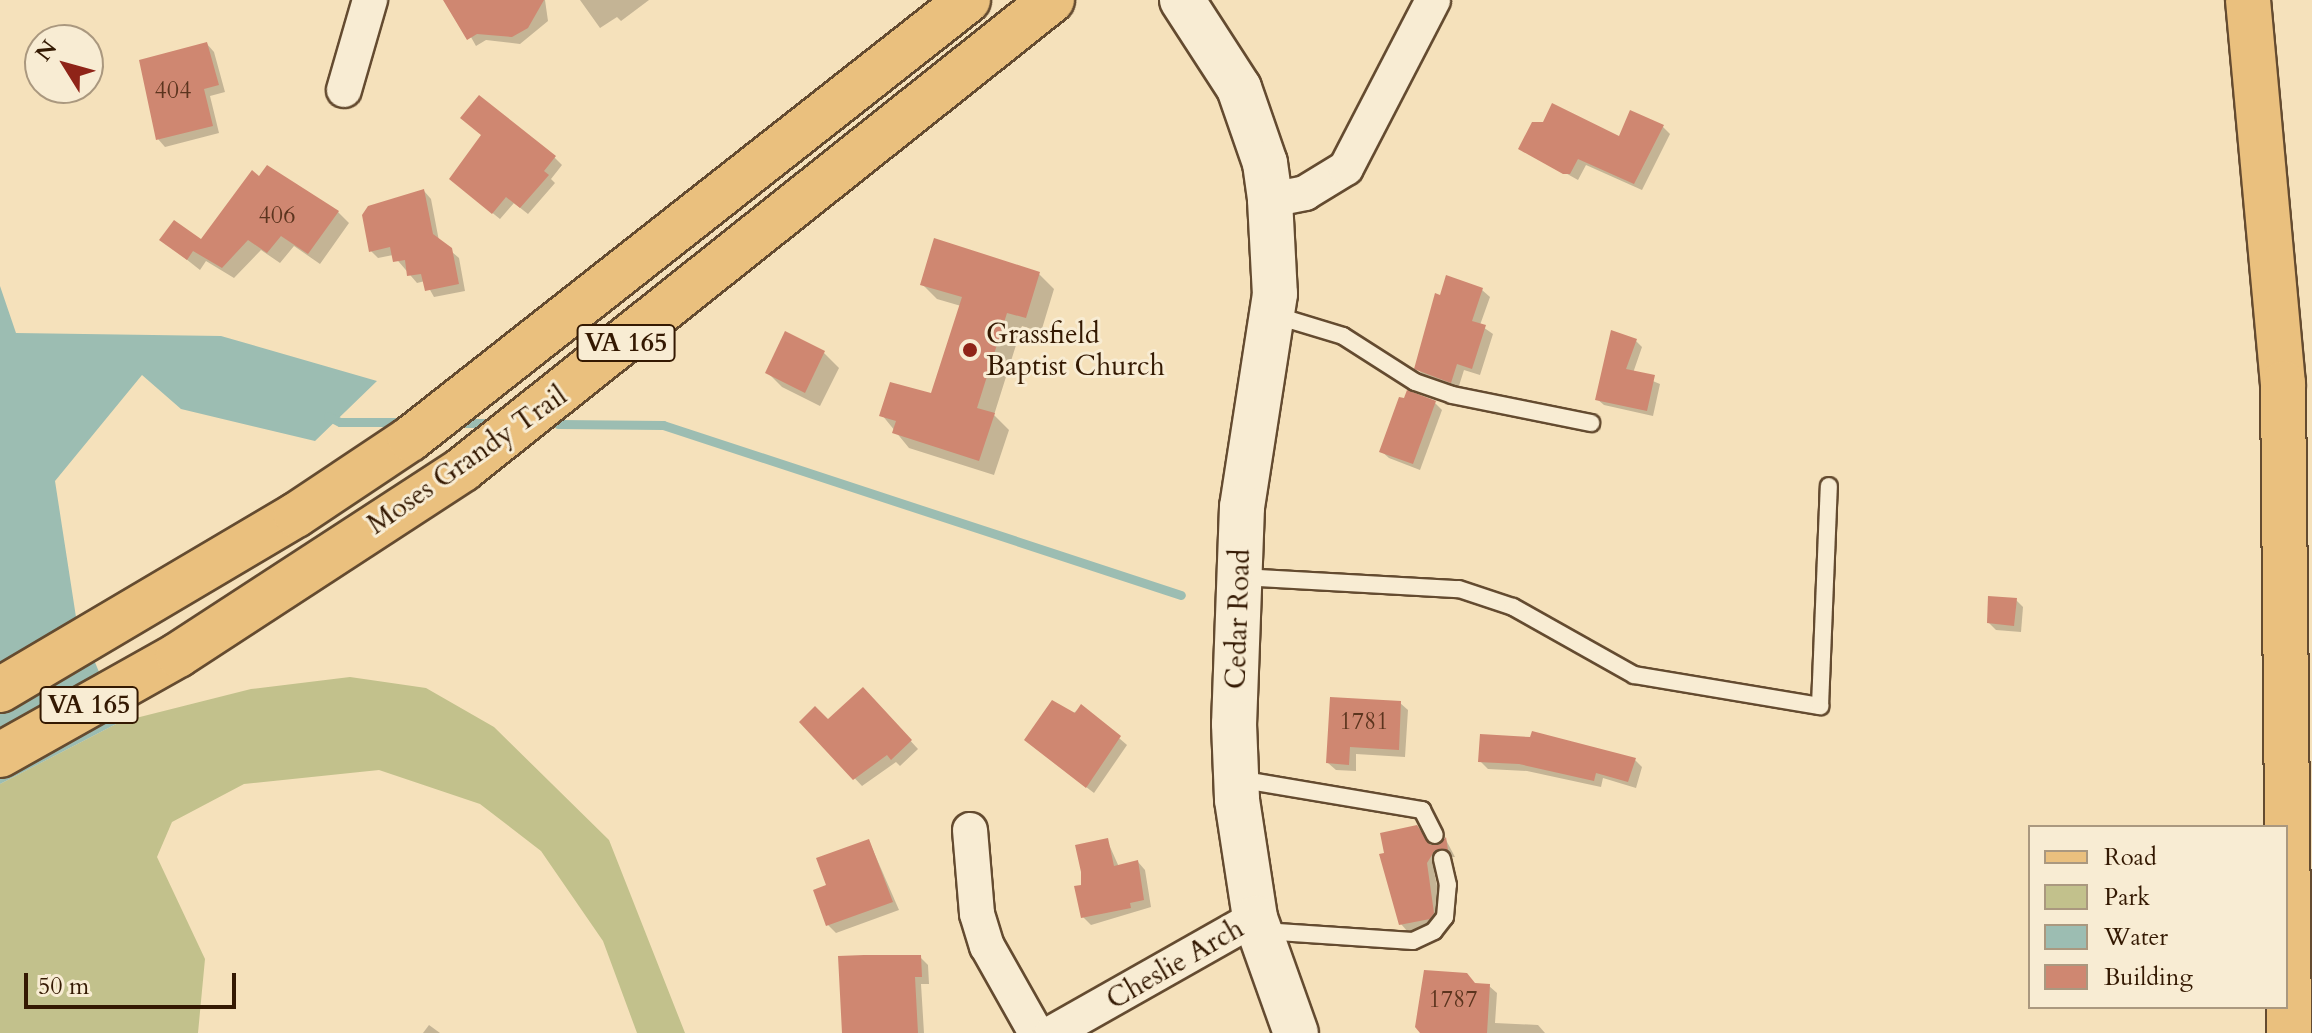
<!DOCTYPE html>
<html>
<head>
<meta charset="utf-8">
<style>
  body { margin:0 }
  #map { position:relative; width:2312px; height:1033px; overflow:hidden; background:#f5e1bb; font-family:Cardo,serif }
  div>[style] { position:absolute }
  .green>* { inset:0; background:#c2c18c }
  .water>* { inset:0; background:#9cbdb2 }
  .shadow>* { inset:0; background:#0003 }
  .stream>* { height:9px; margin:-4.5px; padding:0 4.5px; transform-origin:4.5px; border-radius:4.5px; background:#9cbdb2 }
  .building>* { inset:0; background:#cf8771 }
  .roads { filter:drop-shadow(2px 0 #644b30) drop-shadow(-2px 0 #644b30) drop-shadow(0 2px #644b30) drop-shadow(0 -2px #644b30) }
  .lane>* { height:16px; margin:-8px; padding:0 8px; transform-origin:8px; border-radius:8px; background:#f8ecd3 }
  .street>* { height:34px; margin:-17px; padding:0 17px; transform-origin:17px; border-radius:17px; background:#f8ecd3 }
  .secondary>* { height:44px; margin:-22px; padding:0 22px; transform-origin:22px; border-radius:22px; background:#f8ecd3 }
  .primary>* { height:44px; margin:-22px; padding:0 22px; transform-origin:22px; border-radius:22px; background:#eac07e }
  .highway>* { height:44px; margin:-22px; padding:0 22px; transform-origin:22px; border-radius:22px; background:#eac07e }
  .dots>* { width:22px; height:22px; translate:-50% -50%; box-sizing:border-box; border:4px solid #f8ecd3; border-radius:50% }
  span { translate:-50% -50%; white-space:nowrap; text-align:center; line-height:1.15; -webkit-text-stroke:6px #f8ecd3; paint-order:stroke }
  .number-label { font-size:24px; color:#5b341e }
  .number-label span { -webkit-text-stroke-width:0 }
  .shield-label span { padding:2px 6px; background:#f8ecd3; border:2px solid; border-radius:6px; -webkit-text-stroke-width:0 }
  .shield-label { font-size:26px; color:#341902; font-weight:700 }
  .poi-label { font-size:28px; color:#341902 }
  .left { translate:0 -50%; text-align:left }
  .street-label { font-size:28px; color:#341902 }
  .legend { position:absolute; left:2028px; top:825px; width:260px; height:184px; box-sizing:border-box; background:#f8ecd3; border:2px solid #aa987f; margin:0; padding:10px 14px; list-style:none; font-size:24px; color:#341902 }
  .legend li { display:flex; align-items:center; gap:16px; height:40px }
  .legend b { width:40px; border:2px solid #aa987f }
  .north { position:absolute; left:24px; top:24px; width:80px; height:80px; box-sizing:border-box; background:#f8ecd3; border:2px solid #aa987f; border-radius:50%; rotate:307deg; font-size:22px; font-weight:700; line-height:32px; text-align:center; color:#341902 }
  .north::after { content:''; display:block; margin:auto; width:28px; height:36px; background:#8f2418; clip-path:polygon(50% 0,100% 100%,50% 72%,0 100%) }
  .scale { position:absolute; left:24px; top:973px; width:212px; height:36px; box-sizing:border-box; border:4px solid #341902; border-top:0; padding-left:10px; font-size:24px; line-height:28px; white-space:nowrap; color:#341902; -webkit-text-stroke:6px #f8ecd3; paint-order:stroke }
</style>
</head>
<body>
<div id="map">
  <div class="green">
    <div style="clip-path:polygon(350px 677px,426px 688px,494px 727px,609px 840px,685px 1033px,637px 1033px,603px 941px,541px 851px,480px 804px,379px 770px,244px 784px,172px 822px,157px 857px,205px 959px,198px 1033px,0 1033px,0 784px,120px 722px,251px 689px)"></div>
  </div>
  <div class="water">
    <div style="clip-path:polygon(0 286px,16px 333px,221px 336px,377px 381px,315px 441px,181px 409px,142px 375px,55px 481px,76px 617px,120px 722px,0 784px)"></div>
  </div>
  <div class="shadow">
    <div style="clip-path:polygon(450px 0,545px 0,548px 21px,520px 44px,486px 40px,476px 46px)"></div>
    <div style="clip-path:polygon(580px 0,649px 0,621px 21px,617px 17px,600px 28px)"></div>
    <div style="clip-path:polygon(207px 44px,214px 52px,225px 92px,210px 96px,219px 133px,165px 147px,158px 139px)"></div>
    <div style="clip-path:polygon(1662px 126px,1670px 134px,1642px 190px,1586px 165px,1578px 180px,1521px 148px,1620px 139px)"></div>
    <div style="clip-path:polygon(554px 157px,562px 165px,551px 179px,555px 183px,528px 214px,514px 203px,500px 219px,459px 186px)"></div>
    <div style="clip-path:polygon(424px 191px,431px 199px,439px 241px,459px 258px,465px 291px,434px 297px,425px 281px,417px 283px,393px 255px,378px 258px,371px 251px)"></div>
    <div style="clip-path:polygon(338px 212px,349px 223px,320px 264px,294px 246px,280px 263px,261px 250px,234px 278px,206px 261px,200px 270px,162px 240px,202px 242px)"></div>
    <div style="clip-path:polygon(1039px 274px,1054px 289px,1041px 332px,1022px 326px,994px 415px,1009px 430px,994px 475px,909px 448px,882px 415px,933px 396px,961px 306px,937px 299px,922px 284px)"></div>
    <div style="clip-path:polygon(1482px 290px,1490px 297px,1480px 325px,1493px 334px,1480px 375px,1464px 370px,1458px 389px,1424px 376px,1417px 368px)"></div>
    <div style="clip-path:polygon(1636px 341px,1642px 347px,1633px 373px,1660px 384px,1653px 416px,1604px 405px,1597px 399px)"></div>
    <div style="clip-path:polygon(824px 353px,839px 368px,820px 406px,782px 387px,767px 372px)"></div>
    <div style="clip-path:polygon(1435px 403px,1442px 410px,1420px 470px,1389px 458px,1381px 451px)"></div>
    <div style="clip-path:polygon(2016px 600px,2023px 607px,2021px 632px,1996px 630px,1989px 623px)"></div>
    <div style="clip-path:polygon(863px 689px,918px 749px,900px 766px,896px 762px,862px 786px,802px 722px,828px 722px)"></div>
    <div style="clip-path:polygon(1400px 703px,1408px 710px,1405px 757px,1356px 754px,1356px 771px,1336px 770px,1328px 763px)"></div>
    <div style="clip-path:polygon(1082px 706px,1127px 745px,1094px 793px,1034px 747px)"></div>
    <div style="clip-path:polygon(1635px 760px,1642px 767px,1636px 788px,1603px 778px,1601px 787px,1527px 771px,1488px 769px,1480px 761px)"></div>
    <div style="clip-path:polygon(1417px 827px,1432px 847px,1446px 840px,1455px 857px,1443px 857px,1434px 871px,1442px 911px,1437px 926px,1408px 932px,1401px 924px)"></div>
    <div style="clip-path:polygon(1107px 840px,1119px 867px,1138px 862px,1145px 870px,1151px 907px,1091px 925px,1083px 917px,1083px 887px)"></div>
    <div style="clip-path:polygon(869px 841px,899px 910px,836px 933px,828px 925px,829px 887px)"></div>
    <div style="clip-path:polygon(920px 957px,928px 965px,929px 984px,921px 984px,924px 1033px,844px 1033px)"></div>
    <div style="clip-path:polygon(1476px 985px,1489px 986px,1497px 993px,1495px 1023px,1538px 1025px,1545px 1033px,1422px 1033px)"></div>
    <div style="clip-path:polygon(429px 1025px,440px 1033px,423px 1033px)"></div>
  </div>
  <div class="stream">
    <div style="left:328px;top:416px;width:13px;rotate:27deg"></div>
    <div style="left:340px;top:422px;width:55px"></div>
    <div style="left:466px;top:423px;width:20px"></div>
    <div style="left:558px;top:424px;width:105px;rotate:0.5deg"></div>
    <div style="left:663px;top:425px;width:545px;rotate:18.17deg"></div>
  </div>
  <div class="building">
    <div style="clip-path:polygon(443px 0,544px 0,528px 28px,512px 37px,477px 34px,467px 40px)"></div>
    <div style="clip-path:polygon(207px 42px,219px 85px,204px 89px,213px 126px,156px 140px,139px 60px)"></div>
    <div style="clip-path:polygon(479px 95px,556px 156px,544px 171px,549px 175px,520px 208px,506px 197px,492px 214px,449px 179px,481px 135px,460px 118px)"></div>
    <div style="clip-path:polygon(1552px 103px,1619px 136px,1630px 110px,1664px 125px,1634px 184px,1578px 159px,1570px 174px,1563px 174px,1518px 149px,1532px 122px,1543px 122px)"></div>
    <div style="clip-path:polygon(267px 165px,339px 211px,308px 254px,281px 236px,267px 253px,248px 240px,222px 268px,193px 251px,187px 260px,159px 240px,174px 220px,201px 239px,252px 170px,259px 176px)"></div>
    <div style="clip-path:polygon(424px 189px,433px 234px,452px 248px,459px 284px,425px 291px,421px 274px,407px 276px,405px 260px,393px 262px,390px 247px,369px 252px,362px 215px,368px 206px)"></div>
    <div style="clip-path:polygon(934px 238px,1040px 272px,1026px 318px,1007px 313px,977px 408px,995px 413px,979px 461px,892px 433px,896px 421px,879px 416px,890px 382px,931px 393px,962px 297px,920px 285px)"></div>
    <div style="clip-path:polygon(1446px 275px,1483px 288px,1472px 321px,1486px 325px,1472px 369px,1457px 364px,1451px 383px,1414px 369px,1435px 293px,1440px 295px)"></div>
    <div style="clip-path:polygon(1611px 330px,1637px 339px,1626px 369px,1655px 375px,1647px 411px,1595px 400px)"></div>
    <div style="clip-path:polygon(785px 331px,825px 351px,805px 393px,765px 373px)"></div>
    <div style="clip-path:polygon(1407px 390px,1436px 401px,1413px 464px,1379px 452px,1399px 397px,1404px 398px)"></div>
    <div style="clip-path:polygon(1988px 596px,2017px 598px,2014px 626px,1987px 623px)"></div>
    <div style="clip-path:polygon(863px 687px,912px 740px,891px 760px,887px 755px,853px 780px,799px 722px,815px 706px,828px 719px)"></div>
    <div style="clip-path:polygon(1330px 697px,1401px 701px,1399px 750px,1350px 747px,1349px 765px,1326px 763px)"></div>
    <div style="clip-path:polygon(1052px 700px,1075px 713px,1081px 704px,1121px 736px,1086px 788px,1024px 740px)"></div>
    <div style="clip-path:polygon(1532px 731px,1636px 758px,1628px 782px,1596px 773px,1594px 781px,1519px 764px,1478px 762px,1480px 734px,1530px 737px)"></div>
    <div style="clip-path:polygon(1417px 825px,1430px 845px,1439px 845px,1446px 837px,1448px 850px,1435px 850px,1427px 863px,1434px 913px,1430px 919px,1399px 925px,1379px 854px,1384px 853px,1380px 833px)"></div>
    <div style="clip-path:polygon(1108px 838px,1114px 866px,1138px 860px,1144px 900px,1130px 903px,1131px 908px,1081px 918px,1074px 886px,1081px 885px,1081px 872px,1075px 845px)"></div>
    <div style="clip-path:polygon(869px 839px,893px 902px,826px 926px,813px 890px,826px 885px,816px 858px)"></div>
    <div style="clip-path:polygon(864px 955px,921px 955px,922px 977px,915px 977px,918px 1033px,842px 1033px,838px 956px)"></div>
    <div style="clip-path:polygon(1424px 970px,1467px 973px,1475px 983px,1490px 984px,1487px 1033px,1420px 1033px,1415px 1027px)"></div>
  </div>
  <div class="roads">
    <div class="lane">
      <div style="left:1274px;top:315px;width:72px;rotate:16.9deg"></div>
      <div style="left:1343px;top:336px;width:85px;rotate:32.6deg"></div>
      <div style="left:1415px;top:382px;width:39px;rotate:19deg"></div>
      <div style="left:1452px;top:395px;width:142px;rotate:11.4deg"></div>
      <div style="left:1241px;top:577px;width:218px;rotate:3.2deg"></div>
      <div style="left:1459px;top:589px;width:57px;rotate:18.4deg"></div>
      <div style="left:1513px;top:607px;width:139px;rotate:29.3deg"></div>
      <div style="left:1634px;top:675px;width:189px;rotate:9.5deg"></div>
      <div style="left:1820px;top:706px;width:220px;rotate:-87.7deg"></div>
      <div style="left:1238px;top:779px;width:187px;rotate:9.6deg"></div>
      <div style="left:1422px;top:810px;width:28px;rotate:63deg"></div>
      <div style="left:1263px;top:931px;width:150px;rotate:3.8deg"></div>
      <div style="left:1413px;top:941px;width:23px;rotate:-25deg"></div>
      <div style="left:1434px;top:931px;width:18px;rotate:-52deg"></div>
      <div style="left:1445px;top:917px;width:32px;rotate:-85deg"></div>
      <div style="left:1448px;top:885px;width:27px;rotate:-103deg"></div>
    </div>
    <div class="street">
      <div style="left:344px;top:90px;width:94px;rotate:-73.9deg"></div>
      <div style="left:1270px;top:200px;width:36px;rotate:-11deg"></div>
      <div style="left:1305px;top:193px;width:48px;rotate:-31.4deg"></div>
      <div style="left:1346px;top:168px;width:189px;rotate:-62.6deg"></div>
      <div style="left:970px;top:830px;width:84px;rotate:85.2deg"></div>
      <div style="left:977px;top:914px;width:34px;rotate:73deg"></div>
      <div style="left:987px;top:946px;width:100px;rotate:60.6deg"></div>
      <div style="left:1052px;top:1033px;width:233px;rotate:-29.5deg"></div>
    </div>
    <div class="secondary">
      <div style="left:1182px;top:0;width:105px;rotate:57.1deg"></div>
      <div style="left:1239px;top:88px;width:79px;rotate:70.9deg"></div>
      <div style="left:1265px;top:163px;width:37px;rotate:82deg"></div>
      <div style="left:1270px;top:200px;width:94px;rotate:87deg"></div>
      <div style="left:1275px;top:294px;width:216px;rotate:98.8deg"></div>
      <div style="left:1242px;top:507px;width:217px;rotate:92.1deg"></div>
      <div style="left:1234px;top:724px;width:76px;rotate:87.7deg"></div>
      <div style="left:1237px;top:800px;width:119px;rotate:81.3deg"></div>
      <div style="left:1255px;top:918px;width:122px;rotate:70.4deg"></div>
    </div>
    <div class="primary">
      <div style="left:0;top:690px;width:344px;rotate:-30.6deg"></div>
      <div style="left:296px;top:515px;width:137px;rotate:-33.7deg"></div>
      <div style="left:410px;top:439px;width:710px;rotate:-38.19deg"></div>
      <div style="left:0;top:755px;width:204px;rotate:-29.3deg"></div>
      <div style="left:178px;top:655px;width:340px;rotate:-33.1deg"></div>
      <div style="left:463px;top:469px;width:753px;rotate:-38.53deg"></div>
    </div>
    <div class="highway">
      <div style="left:2248px;top:0;width:385px;rotate:84.8deg"></div>
      <div style="left:2283px;top:383px;width:650px;rotate:89.47deg"></div>
    </div>
  </div>
  <div class="dots">
    <div style="left:970px;top:350px;background:#8f2418"></div>
  </div>
  <div class="number-label">
    <span style="left:173px;top:91px">404</span>
    <span style="left:277px;top:216px">406</span>
    <span style="left:1364px;top:722px">1781</span>
    <span style="left:1453px;top:1000px">1787</span>
  </div>
  <div class="shield-label">
    <span style="left:626px;top:343px">VA 165</span>
    <span style="left:89px;top:705px">VA 165</span>
  </div>
  <div class="poi-label">
    <span class="left" style="left:986px;top:350px">Grassfield<br>Baptist Church</span>
  </div>
  <div class="street-label">
    <span style="left:467px;top:460px;rotate:-35deg">Moses Grandy Trail</span>
    <span style="left:1238px;top:619px;rotate:-88deg">Cedar Road</span>
    <span style="left:1175px;top:964px;rotate:-30deg">Cheslie Arch</span>
  </div>
  <ul class="legend">
  <li><b style="height:10px;background:#eac07e"></b>Road</li>
  <li><b style="height:22px;background:#c2c18c"></b>Park</li>
  <li><b style="height:22px;background:#9cbdb2"></b>Water</li>
  <li><b style="height:22px;background:#cf8771"></b>Building</li>
  </ul>
  <div class="north">N</div>
  <div class="scale">50 m</div>
</div>
</body>
</html>
